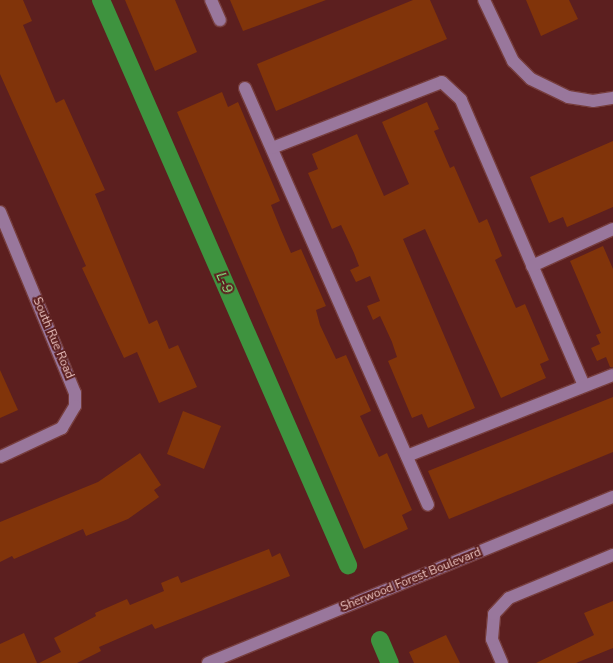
<!DOCTYPE html>
<html>
<head>
<meta charset="utf-8">
<style>
  body { margin:0 }
  #map { position:relative; width:613px; height:663px; overflow:hidden; background:#5c1f1f; font-family:"Nunito Sans",sans-serif }
  div>[style] { position:absolute }
  .canal>* { height:18px; margin:-9px; padding:0 9px; transform-origin:9px; border-radius:9px; background:#3e933f }
  .building>* { inset:0; background:#81340a }
  .roads { filter:drop-shadow(1px 0 #763d3d) drop-shadow(-1px 0 #763d3d) drop-shadow(0 1px #763d3d) drop-shadow(0 -1px #763d3d) }
  .minor>* { height:12px; margin:-6px; padding:0 6px; transform-origin:6px; border-radius:6px; background:#99779c }
  span { translate:-50% -50%; white-space:nowrap; text-align:center; line-height:1.15; -webkit-text-stroke:4px #5c1f1f; paint-order:stroke }
  .street-label { font-size:12px; color:#efc8c5 }
  .water-label { font-size:14px; color:#88f487; font-style:italic }
</style>
</head>
<body>
<div id="map">
  <div class="canal">
    <div style="left:101px;top:0;width:617px;rotate:66.39deg"></div>
    <div style="left:380px;top:640px;width:25px;rotate:67deg"></div>
  </div>
  <div class="building">
    <div style="clip-path:polygon(0 0,23px 0,32px 21px,23px 25px,56px 103px,64px 99px,105px 190px,95px 194px,149px 324px,157px 320px,169px 349px,178px 345px,197px 387px,159px 403px,137px 352px,124px 358px,82px 268px,86px 266px,0 74px)"></div>
    <div style="clip-path:polygon(125px 0,175px 0,197px 52px,155px 71px)"></div>
    <div style="clip-path:polygon(230px 0,326px 0,243px 31px)"></div>
    <div style="clip-path:polygon(413px 0,430px 0,447px 39px,276px 111px,257px 64px)"></div>
    <div style="clip-path:polygon(526px 0,569px 0,578px 19px,541px 36px)"></div>
    <div style="clip-path:polygon(222px 92px,228px 107px,238px 102px,280px 201px,271px 205px,281px 230px,291px 253px,301px 249px,326px 306px,316px 310px,320px 325px,336px 359px,346px 355px,371px 411px,360px 416px,379px 457px,387px 453px,412px 510px,402px 515px,408px 529px,364px 549px,177px 112px)"></div>
    <div style="clip-path:polygon(427px 102px,439px 129px,434px 131px,450px 168px,454px 166px,479px 223px,487px 219px,502px 256px,495px 260px,516px 308px,525px 304px,549px 360px,540px 364px,546px 378px,501px 398px,425px 229px,403px 239px,475px 408px,428px 428px,422px 414px,412px 418px,388px 361px,397px 357px,392px 342px,380px 316px,373px 320px,367px 306px,380px 301px,370px 276px,356px 282px,350px 270px,359px 266px,354px 253px,341px 225px,332px 229px,308px 173px,318px 169px,312px 154px,357px 134px,384px 196px,409px 184px,382px 122px)"></div>
    <div style="clip-path:polygon(613px 141px,613px 207px,567px 227px,563px 217px,549px 223px,530px 177px)"></div>
    <div style="clip-path:polygon(603px 246px,613px 269px,613px 367px,610px 367px,606px 357px,597px 361px,591px 348px,600px 344px,596px 335px,601px 333px,570px 261px)"></div>
    <div style="clip-path:polygon(0 370px,18px 410px,0 418px)"></div>
    <div style="clip-path:polygon(613px 397px,613px 452px,449px 519px,428px 471px)"></div>
    <div style="clip-path:polygon(183px 411px,221px 426px,204px 469px,167px 454px)"></div>
    <div style="clip-path:polygon(140px 453px,161px 485px,154px 490px,159px 497px,128px 519px,86px 536px,83px 529px,14px 559px,12px 556px,0 562px,0 522px,98px 482px)"></div>
    <div style="clip-path:polygon(269px 549px,272px 557px,280px 553px,290px 576px,155px 629px,152px 624px,99px 647px,101px 651px,77px 663px,39px 663px,61px 652px,54px 638px,96px 616px,95px 613px,127px 599px,130px 605px,164px 591px,161px 583px,178px 576px,181px 583px)"></div>
    <div style="clip-path:polygon(613px 601px,613px 648px,576px 663px,536px 663px,594px 635px,584px 613px)"></div>
    <div style="clip-path:polygon(24px 633px,37px 663px,0 663px,0 644px)"></div>
    <div style="clip-path:polygon(446px 635px,460px 663px,414px 663px,409px 652px)"></div>
  </div>
  <div class="roads">
    <div class="minor">
      <div style="left:211px;top:0;width:22px;rotate:66deg"></div>
      <div style="left:484px;top:0;width:68px;rotate:64.6deg"></div>
      <div style="left:513px;top:61px;width:25px;rotate:45deg"></div>
      <div style="left:531px;top:79px;width:41px;rotate:25.9deg"></div>
      <div style="left:568px;top:97px;width:25px;rotate:9deg"></div>
      <div style="left:593px;top:101px;width:20px;rotate:-9deg"></div>
      <div style="left:245px;top:88px;width:455px;rotate:66.3deg"></div>
      <div style="left:272px;top:148px;width:182px;rotate:-21.2deg"></div>
      <div style="left:442px;top:82px;width:26px;rotate:43deg"></div>
      <div style="left:461px;top:100px;width:311px;rotate:66.7deg"></div>
      <div style="left:0;top:212px;width:196px;rotate:67.5deg"></div>
      <div style="left:75px;top:393px;width:13px;rotate:90deg"></div>
      <div style="left:75px;top:406px;width:26px;rotate:121deg"></div>
      <div style="left:62px;top:428px;width:68px;rotate:154.9deg"></div>
      <div style="left:532px;top:266px;width:89px;rotate:-24.6deg"></div>
      <div style="left:407px;top:456px;width:221px;rotate:-21.5deg"></div>
      <div style="left:208px;top:663px;width:438px;rotate:-22.3deg"></div>
      <div style="left:502px;top:663px;width:26px;rotate:-113deg"></div>
      <div style="left:492px;top:639px;width:25px;rotate:-85deg"></div>
      <div style="left:494px;top:614px;width:22px;rotate:-47deg"></div>
      <div style="left:509px;top:598px;width:113px;rotate:-22.5deg"></div>
    </div>
  </div>
  <div class="street-label">
    <span style="left:53px;top:338px;rotate:67deg">South Rue Road</span>
    <span style="left:411px;top:580px;rotate:-22deg">Sherwood Forest Boulevard</span>
  </div>
  <div class="water-label">
    <span style="left:224px;top:283px;rotate:66deg">L-9</span>
  </div>
</div>
</body>
</html>
